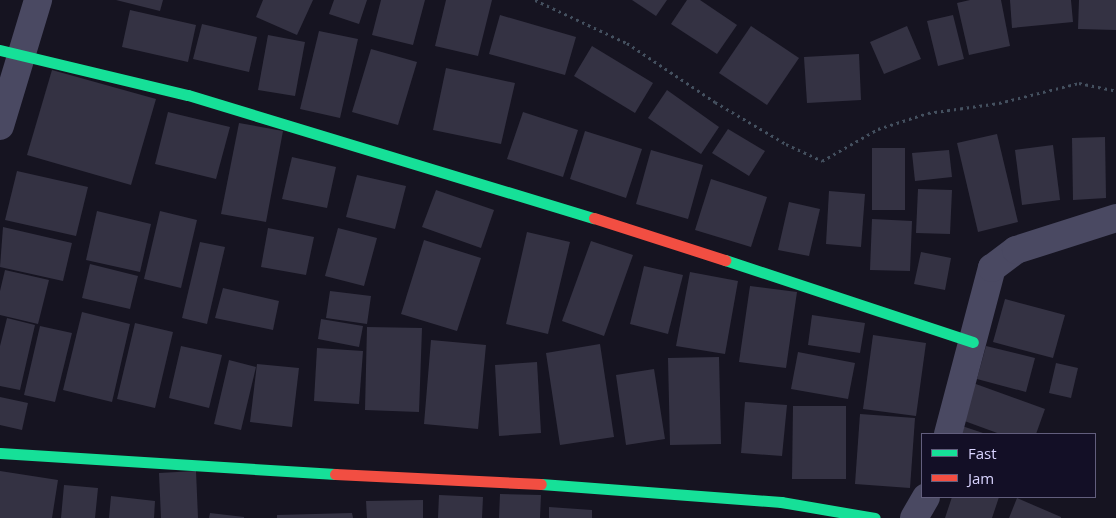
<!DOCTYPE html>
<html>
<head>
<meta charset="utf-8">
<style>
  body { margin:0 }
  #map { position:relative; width:1116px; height:518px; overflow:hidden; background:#161421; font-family:"Open Sans",sans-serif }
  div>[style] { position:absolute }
  .building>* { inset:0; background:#343243 }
  .path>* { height:3px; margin-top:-1.5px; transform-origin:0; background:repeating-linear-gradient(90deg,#44505f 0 2.5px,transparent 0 6.5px) }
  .street>* { height:28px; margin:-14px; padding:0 14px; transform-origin:14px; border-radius:14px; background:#4a4962 }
  .fast>* { height:11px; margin:-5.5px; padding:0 5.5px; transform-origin:5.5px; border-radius:5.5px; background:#16e098 }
  .jam>* { height:11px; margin:-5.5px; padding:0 5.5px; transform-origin:5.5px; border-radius:5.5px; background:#f24e42 }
  span { translate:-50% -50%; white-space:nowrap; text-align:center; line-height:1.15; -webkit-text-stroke:4px #130f26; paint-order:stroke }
  .legend { position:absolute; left:921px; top:433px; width:175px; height:65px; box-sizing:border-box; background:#130f26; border:1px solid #625e7d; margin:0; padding:6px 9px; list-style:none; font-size:15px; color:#d9d4ff }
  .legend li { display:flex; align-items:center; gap:10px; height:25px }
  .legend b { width:25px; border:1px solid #625e7d }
</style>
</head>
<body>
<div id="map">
  <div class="building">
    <div style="clip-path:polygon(116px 0,163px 0,160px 11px)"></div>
    <div style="clip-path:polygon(263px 0,313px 0,297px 35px,256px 17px)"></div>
    <div style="clip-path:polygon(334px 0,367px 0,359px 24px,329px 14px)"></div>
    <div style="clip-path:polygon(381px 0,425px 0,413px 45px,372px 35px)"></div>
    <div style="clip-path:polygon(446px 0,492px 0,478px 56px,435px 46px)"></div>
    <div style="clip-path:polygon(632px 0,667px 0,656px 16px)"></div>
    <div style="clip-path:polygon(687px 0,700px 0,737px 25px,717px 54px,671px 24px)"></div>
    <div style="clip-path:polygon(970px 0,1001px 0,1010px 46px,969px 55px,957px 3px)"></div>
    <div style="clip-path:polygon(1010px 0,1071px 0,1073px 22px,1012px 28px)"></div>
    <div style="clip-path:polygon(1079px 0,1116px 0,1116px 30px,1078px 29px)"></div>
    <div style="clip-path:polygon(130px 10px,196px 25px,188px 62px,122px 47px)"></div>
    <div style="clip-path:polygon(500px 15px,576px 37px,565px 75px,489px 54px)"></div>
    <div style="clip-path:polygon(953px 15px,964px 59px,938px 66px,927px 21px)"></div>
    <div style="clip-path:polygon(202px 24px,257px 37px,249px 72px,193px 59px)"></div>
    <div style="clip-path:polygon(751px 26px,799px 58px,767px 105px,719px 73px)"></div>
    <div style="clip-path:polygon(907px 26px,921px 59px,884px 74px,870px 42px)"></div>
    <div style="clip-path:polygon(319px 31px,358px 39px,340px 118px,300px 109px)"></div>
    <div style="clip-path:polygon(268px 35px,305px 42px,295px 96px,258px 90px)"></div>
    <div style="clip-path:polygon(592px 46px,653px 83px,635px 113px,574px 76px)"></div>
    <div style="clip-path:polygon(371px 49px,417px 62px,398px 125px,352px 112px)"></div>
    <div style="clip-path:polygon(859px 54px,861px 100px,807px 103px,804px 57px)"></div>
    <div style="clip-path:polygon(446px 68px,515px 83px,501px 144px,433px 130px)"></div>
    <div style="clip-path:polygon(52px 70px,156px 99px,131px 185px,27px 155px)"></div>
    <div style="clip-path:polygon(667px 90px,719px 127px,701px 154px,648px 118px)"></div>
    <div style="clip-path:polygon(168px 112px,230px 127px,216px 179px,155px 164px)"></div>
    <div style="clip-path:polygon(523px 112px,578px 130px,563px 177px,507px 159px)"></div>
    <div style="clip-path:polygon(239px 123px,283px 131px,266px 222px,221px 214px)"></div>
    <div style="clip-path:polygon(728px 129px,765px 151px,749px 176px,712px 153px)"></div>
    <div style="clip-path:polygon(585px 131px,642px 149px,626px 198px,570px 179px)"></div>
    <div style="clip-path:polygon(997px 134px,1018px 222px,978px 232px,957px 143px)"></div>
    <div style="clip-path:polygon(1105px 137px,1106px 198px,1073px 200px,1072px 138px)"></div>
    <div style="clip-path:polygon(1053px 145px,1060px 200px,1022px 205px,1015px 150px)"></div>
    <div style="clip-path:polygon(872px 148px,905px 148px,905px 210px,872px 210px)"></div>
    <div style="clip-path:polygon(651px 150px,703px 165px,688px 219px,636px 204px)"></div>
    <div style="clip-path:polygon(949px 150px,952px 177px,915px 181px,912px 153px)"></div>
    <div style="clip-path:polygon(292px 157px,336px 167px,327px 208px,282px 199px)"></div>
    <div style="clip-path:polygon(17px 171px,88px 187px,76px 236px,5px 220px)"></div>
    <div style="clip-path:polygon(357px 175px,406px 186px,395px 229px,346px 217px)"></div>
    <div style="clip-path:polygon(711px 179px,767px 197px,751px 247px,695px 230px)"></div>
    <div style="clip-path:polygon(918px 189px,952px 190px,950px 234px,916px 233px)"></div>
    <div style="clip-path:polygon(436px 190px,494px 210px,481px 248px,422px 227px)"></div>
    <div style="clip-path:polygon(829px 191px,865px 194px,861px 247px,826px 244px)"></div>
    <div style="clip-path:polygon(789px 202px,820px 209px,809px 256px,778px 250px)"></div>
    <div style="clip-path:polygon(97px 211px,151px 224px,140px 272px,86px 260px)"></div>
    <div style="clip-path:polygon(160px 211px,197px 220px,181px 288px,144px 279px)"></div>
    <div style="clip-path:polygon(872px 219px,912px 221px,910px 271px,870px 270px)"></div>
    <div style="clip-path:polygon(3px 227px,72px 243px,63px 281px,0 267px)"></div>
    <div style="clip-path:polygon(268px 228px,314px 237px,306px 275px,261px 267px)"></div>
    <div style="clip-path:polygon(338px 228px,377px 238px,364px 286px,325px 276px)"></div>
    <div style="clip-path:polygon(527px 232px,570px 242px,548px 334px,506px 324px)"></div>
    <div style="clip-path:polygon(424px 240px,481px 258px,457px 331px,401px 314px)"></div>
    <div style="clip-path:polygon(591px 241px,633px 255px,604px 336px,562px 321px)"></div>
    <div style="clip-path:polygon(200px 242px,225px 247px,207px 324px,182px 318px)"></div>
    <div style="clip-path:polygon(921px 252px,951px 258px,945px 290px,914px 284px)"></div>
    <div style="clip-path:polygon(90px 264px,138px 276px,130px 309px,82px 298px)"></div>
    <div style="clip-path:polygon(644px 266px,683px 275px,668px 334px,630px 324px)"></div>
    <div style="clip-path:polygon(5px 270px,49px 280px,38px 324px,0 315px,0 291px)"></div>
    <div style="clip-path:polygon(690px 272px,738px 281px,725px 354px,676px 346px)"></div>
    <div style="clip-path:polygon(750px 286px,797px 292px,786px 368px,739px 362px)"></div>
    <div style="clip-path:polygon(223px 288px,279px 301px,273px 330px,215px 318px)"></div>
    <div style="clip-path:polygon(330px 291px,371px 296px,367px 324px,326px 318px)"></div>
    <div style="clip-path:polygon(1005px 299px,1065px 315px,1053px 358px,993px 342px)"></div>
    <div style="clip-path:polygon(82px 312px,130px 324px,112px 402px,63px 390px)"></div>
    <div style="clip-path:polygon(812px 315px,865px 323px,860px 353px,808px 345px)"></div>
    <div style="clip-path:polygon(7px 318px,35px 325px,20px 390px,0 386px,0 346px)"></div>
    <div style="clip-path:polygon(321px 319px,363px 326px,359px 347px,318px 339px)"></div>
    <div style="clip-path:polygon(135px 323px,173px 332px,155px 408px,117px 399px)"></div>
    <div style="clip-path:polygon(40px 326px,72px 333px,55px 402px,24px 395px)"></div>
    <div style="clip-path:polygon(367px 327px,422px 328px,419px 412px,365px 410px)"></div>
    <div style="clip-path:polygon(873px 335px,926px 343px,916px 416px,863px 409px)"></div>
    <div style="clip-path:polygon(431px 340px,486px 345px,478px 429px,424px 424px)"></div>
    <div style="clip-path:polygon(600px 344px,614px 437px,560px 445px,546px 353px)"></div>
    <div style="clip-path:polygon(181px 346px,222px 355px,209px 408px,169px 398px)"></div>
    <div style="clip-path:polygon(986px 346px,1035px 358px,1026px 392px,977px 379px)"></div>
    <div style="clip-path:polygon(317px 348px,363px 351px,359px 404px,314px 401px)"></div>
    <div style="clip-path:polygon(798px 352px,855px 363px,848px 399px,791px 389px)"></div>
    <div style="clip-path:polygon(719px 357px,721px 444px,670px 445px,668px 358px)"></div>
    <div style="clip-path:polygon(229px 360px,256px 367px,241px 430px,214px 424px)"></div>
    <div style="clip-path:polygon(537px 362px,541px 433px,499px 436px,495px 365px)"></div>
    <div style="clip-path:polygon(1056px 363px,1078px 368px,1071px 398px,1049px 393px)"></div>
    <div style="clip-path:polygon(257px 364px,299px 368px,292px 427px,250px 422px)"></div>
    <div style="clip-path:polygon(654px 369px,665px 439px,626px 445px,616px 375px)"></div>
    <div style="clip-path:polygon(973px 383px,1045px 409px,1036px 434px,1000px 434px,959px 419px)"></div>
    <div style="clip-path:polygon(0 397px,28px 403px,22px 430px,0 425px)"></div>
    <div style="clip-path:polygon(745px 402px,787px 405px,782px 456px,741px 453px)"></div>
    <div style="clip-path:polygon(793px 406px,846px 406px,846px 479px,792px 479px)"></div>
    <div style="clip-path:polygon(860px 414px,915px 418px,910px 488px,855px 484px)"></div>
    <div style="clip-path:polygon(962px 426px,986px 434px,959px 434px)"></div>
    <div style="clip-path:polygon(0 471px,58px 480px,52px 518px,0 518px)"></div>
    <div style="clip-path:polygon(196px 471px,198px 518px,161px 518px,159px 473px)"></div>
    <div style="clip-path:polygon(64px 485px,98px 488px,95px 518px,61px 518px)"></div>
    <div style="clip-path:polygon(500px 494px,541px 495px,540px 518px,499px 518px)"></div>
    <div style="clip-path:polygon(439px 495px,483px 497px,482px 518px,438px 518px)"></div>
    <div style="clip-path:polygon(111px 496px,155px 501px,154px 518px,109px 518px)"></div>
    <div style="clip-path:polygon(952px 497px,999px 497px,992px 518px,945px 518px)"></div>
    <div style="clip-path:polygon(1017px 498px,1061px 517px,1061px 518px,1009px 518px)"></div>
    <div style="clip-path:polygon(423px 500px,423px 518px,367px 518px,366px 501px)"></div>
    <div style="clip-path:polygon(549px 507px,592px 510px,592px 518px,549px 518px)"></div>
    <div style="clip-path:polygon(210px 513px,244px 517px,244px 518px,209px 518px)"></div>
    <div style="clip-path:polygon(352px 513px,353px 518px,277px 518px,277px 515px)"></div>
  </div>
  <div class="path">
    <div style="left:535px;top:0;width:102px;rotate:25.1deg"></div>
    <div style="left:627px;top:43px;width:106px;rotate:33.8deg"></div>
    <div style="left:715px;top:102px;width:82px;rotate:30.6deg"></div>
    <div style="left:786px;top:144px;width:40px;rotate:25deg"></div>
    <div style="left:822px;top:161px;width:64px;rotate:-29.7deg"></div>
    <div style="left:878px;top:129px;width:52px;rotate:-17.7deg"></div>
    <div style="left:928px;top:113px;width:72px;rotate:-8deg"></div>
    <div style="left:999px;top:103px;width:82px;rotate:-14deg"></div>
    <div style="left:1079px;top:83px;width:38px;rotate:12deg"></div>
  </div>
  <div class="street">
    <div style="left:0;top:126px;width:132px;rotate:-73.2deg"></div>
    <div style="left:948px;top:434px;width:172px;rotate:-75.2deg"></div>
    <div style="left:992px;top:268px;width:30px;rotate:-37deg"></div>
    <div style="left:1016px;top:250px;width:105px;rotate:-17.7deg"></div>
    <div style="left:914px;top:518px;width:24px;rotate:-60deg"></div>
  </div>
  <div class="fast">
    <div style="left:0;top:50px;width:193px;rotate:13.5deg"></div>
    <div style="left:188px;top:95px;width:424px;rotate:16.9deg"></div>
    <div style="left:725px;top:260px;width:261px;rotate:18.3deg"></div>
    <div style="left:0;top:453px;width:336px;rotate:3.6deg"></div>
    <div style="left:541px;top:484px;width:241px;rotate:4.3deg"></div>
    <div style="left:781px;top:502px;width:95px;rotate:9.7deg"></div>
  </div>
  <div class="jam">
    <div style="left:594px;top:218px;width:138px;rotate:17.8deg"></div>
    <div style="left:335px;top:474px;width:206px;rotate:2.8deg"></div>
  </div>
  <ul class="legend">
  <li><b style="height:6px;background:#16e098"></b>Fast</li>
  <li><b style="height:6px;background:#f24e42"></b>Jam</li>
  </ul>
</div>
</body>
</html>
